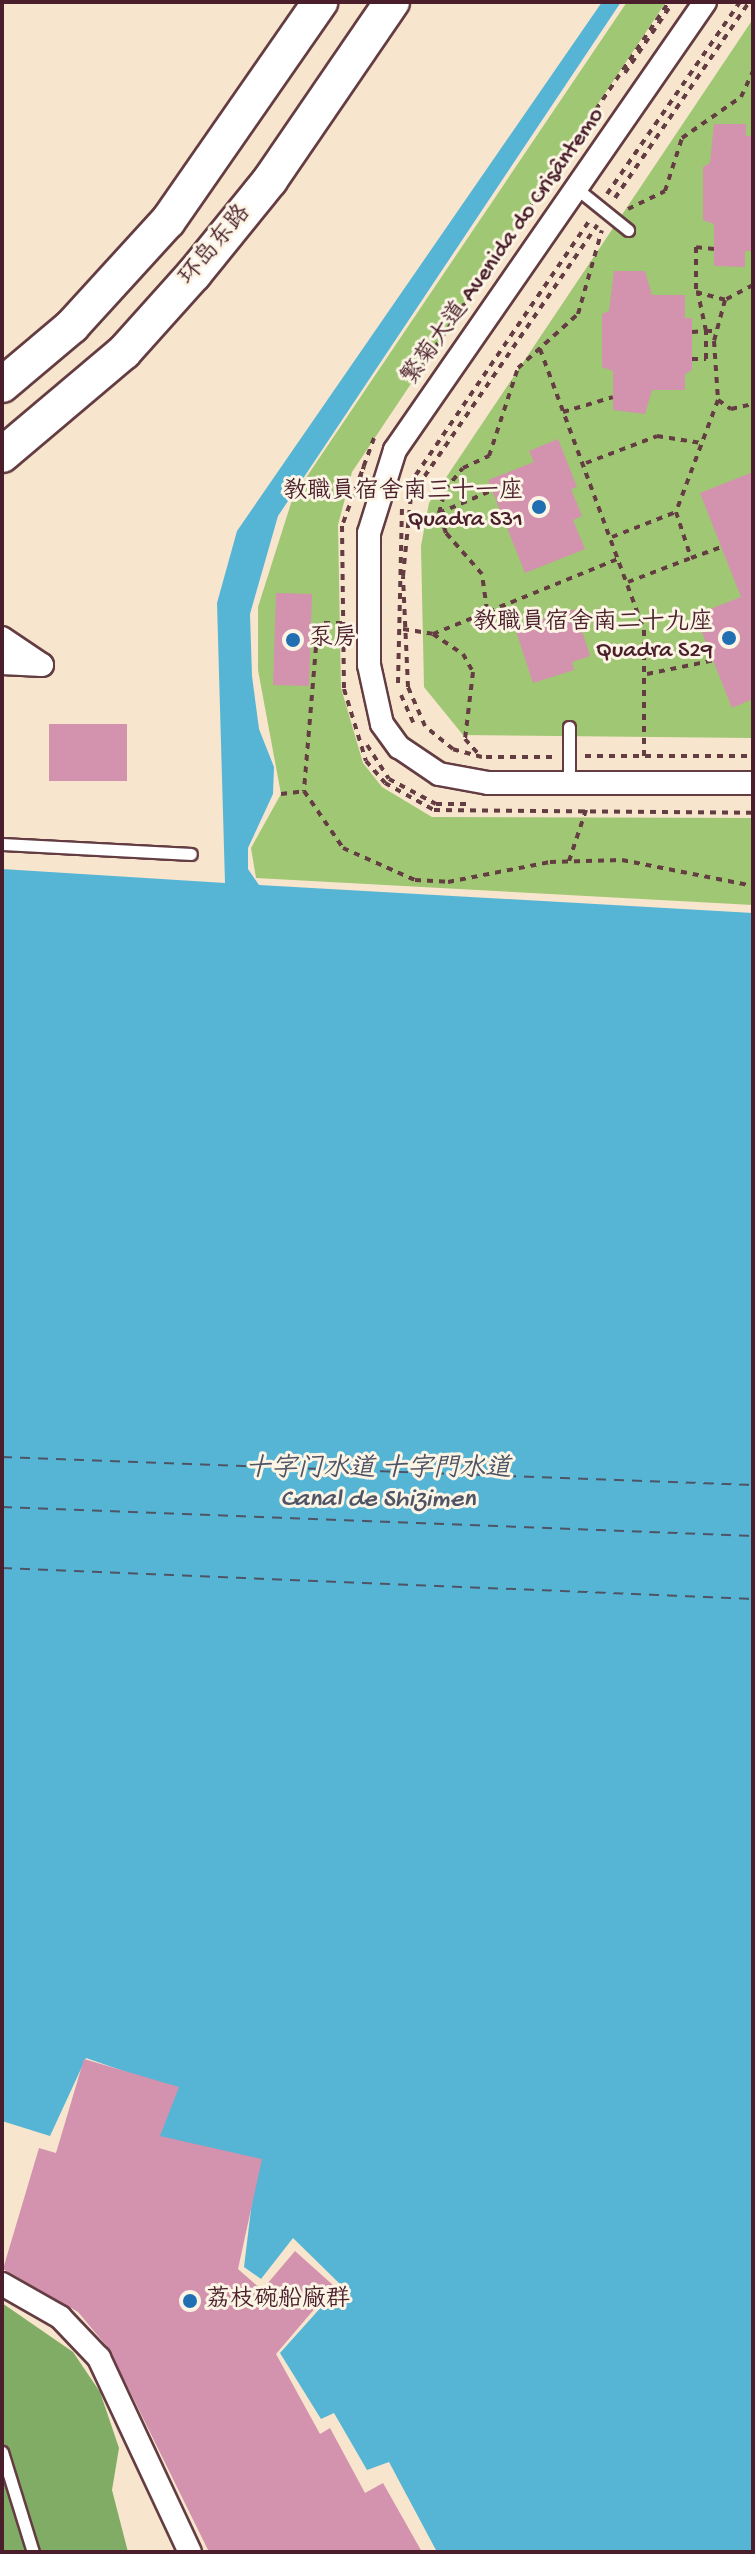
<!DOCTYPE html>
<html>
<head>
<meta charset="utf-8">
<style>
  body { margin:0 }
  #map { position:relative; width:755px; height:2554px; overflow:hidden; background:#f7e5cd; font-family:"Gochi Hand","LXGW WenKai TC",sans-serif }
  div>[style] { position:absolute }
  .green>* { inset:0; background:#a0c773 }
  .forest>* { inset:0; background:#80ac65 }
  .water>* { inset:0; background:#56b5d4 }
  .ferry>* { height:2px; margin-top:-1px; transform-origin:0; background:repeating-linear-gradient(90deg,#4e5466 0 10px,transparent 0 18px) }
  .building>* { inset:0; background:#d392ae }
  .path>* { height:4px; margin-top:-2px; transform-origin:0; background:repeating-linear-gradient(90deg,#643d43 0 6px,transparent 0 12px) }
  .roads { filter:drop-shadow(2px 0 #643d43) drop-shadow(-2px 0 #643d43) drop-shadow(0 2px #643d43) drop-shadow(0 -2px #643d43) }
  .lane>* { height:11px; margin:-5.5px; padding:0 5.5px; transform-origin:5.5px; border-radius:5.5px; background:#fff }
  .street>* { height:22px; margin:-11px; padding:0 11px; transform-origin:11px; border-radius:11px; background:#fff }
  .primary>* { height:34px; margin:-17px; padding:0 17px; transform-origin:17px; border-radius:17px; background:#fff }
  .dots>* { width:22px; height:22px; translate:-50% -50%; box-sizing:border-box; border:4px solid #fcf5e5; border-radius:50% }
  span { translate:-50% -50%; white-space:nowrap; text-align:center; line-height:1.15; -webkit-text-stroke:6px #fcf5e5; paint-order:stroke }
  .street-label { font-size:24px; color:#4a1f2b }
  .poi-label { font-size:24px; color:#4a1f2b }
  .right { translate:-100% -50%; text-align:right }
  .left { translate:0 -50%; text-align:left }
  .water-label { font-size:26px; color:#4e5466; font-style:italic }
  .frame { position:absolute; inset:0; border:4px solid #4a1f2b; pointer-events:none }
</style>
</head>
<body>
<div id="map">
  <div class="green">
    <div style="clip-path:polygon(627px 2px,666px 2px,352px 472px,338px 525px,341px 688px,363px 763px,382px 787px,432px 817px,753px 818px,753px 905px,256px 878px,251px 848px,281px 794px,258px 670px,258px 607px,293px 497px)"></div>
    <div style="clip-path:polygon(753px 19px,753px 738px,463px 735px,424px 687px,421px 546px,429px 503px)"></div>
  </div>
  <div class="forest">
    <div style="clip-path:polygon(2px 2303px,73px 2352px,100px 2392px,119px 2448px,112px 2490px,128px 2552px,2px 2552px)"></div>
  </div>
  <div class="water">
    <div style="clip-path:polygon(602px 2px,621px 2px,278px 516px,250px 614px,252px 676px,259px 729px,274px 767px,273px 794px,248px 848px,248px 869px,259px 885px,753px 913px,753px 2552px,437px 2552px,389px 2462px,367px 2470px,334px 2413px,321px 2419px,280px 2353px,341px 2285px,293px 2238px,261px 2279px,244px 2267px,257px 2160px,136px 2206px,173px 2088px,86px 2058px,50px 2136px,2px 2121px,2px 869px,225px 883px,217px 603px,237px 531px)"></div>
  </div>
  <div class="ferry">
    <div style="left:2px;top:1457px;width:752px;rotate:2.14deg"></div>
    <div style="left:2px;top:1507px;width:752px;rotate:2.21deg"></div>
    <div style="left:2px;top:1568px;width:752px;rotate:2.36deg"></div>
  </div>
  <div class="building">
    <div style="clip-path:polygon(714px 124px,746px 124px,746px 136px,753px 136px,753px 251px,745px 251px,745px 267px,714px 266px,714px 224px,703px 220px,703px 167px,710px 163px)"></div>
    <div style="clip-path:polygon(614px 271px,645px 271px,652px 295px,685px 295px,685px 318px,692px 318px,692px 370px,685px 374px,685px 390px,652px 390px,645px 414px,613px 410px,613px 371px,602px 367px,602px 314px,609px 311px)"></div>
    <div style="clip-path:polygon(558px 439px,577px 487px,571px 489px,582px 516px,573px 520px,585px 549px,525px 573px,488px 480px,534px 462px,529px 451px)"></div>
    <div style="clip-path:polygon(753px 472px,753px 699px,732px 708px,695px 615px,741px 597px,700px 493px)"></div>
    <div style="clip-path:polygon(276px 593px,312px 594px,309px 686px,273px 685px)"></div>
    <div style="clip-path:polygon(575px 609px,590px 656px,572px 662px,574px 670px,533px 683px,515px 628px)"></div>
    <div style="clip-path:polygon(49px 724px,127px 724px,127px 781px,49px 781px)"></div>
    <div style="clip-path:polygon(84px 2059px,179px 2087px,160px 2136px,262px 2159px,238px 2269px,262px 2290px,295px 2251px,334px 2286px,276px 2354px,320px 2434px,330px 2428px,365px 2493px,383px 2483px,422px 2552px,209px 2552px,109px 2349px,78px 2312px,3px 2269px,39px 2148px,56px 2153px)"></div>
  </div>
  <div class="path">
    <div style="left:625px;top:73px;width:86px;rotate:-55.9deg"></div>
    <div style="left:607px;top:194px;width:234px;rotate:-55.3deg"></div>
    <div style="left:615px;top:198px;width:237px;rotate:-55.6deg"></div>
    <div style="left:628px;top:209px;width:41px;rotate:-25.9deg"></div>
    <div style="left:665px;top:191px;width:56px;rotate:-72.2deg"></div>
    <div style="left:682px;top:138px;width:72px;rotate:-34.8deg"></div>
    <div style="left:741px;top:97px;width:29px;rotate:-65deg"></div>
    <div style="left:714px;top:249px;width:18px;rotate:-174deg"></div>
    <div style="left:696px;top:247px;width:45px;rotate:90deg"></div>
    <div style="left:696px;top:292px;width:30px;rotate:15deg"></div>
    <div style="left:753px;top:285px;width:32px;rotate:152deg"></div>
    <div style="left:725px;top:300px;width:42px;rotate:105deg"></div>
    <div style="left:714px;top:341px;width:59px;rotate:86.1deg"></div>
    <div style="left:718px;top:400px;width:16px;rotate:35deg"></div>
    <div style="left:731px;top:409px;width:23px;rotate:-13deg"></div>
    <div style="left:692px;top:332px;width:14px;rotate:-4deg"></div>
    <div style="left:706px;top:331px;width:38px;rotate:-102deg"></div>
    <div style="left:540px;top:349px;width:300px;rotate:69.7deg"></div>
    <div style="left:644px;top:630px;width:126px;rotate:90deg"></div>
    <div style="left:692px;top:359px;width:14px"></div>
    <div style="left:706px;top:359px;width:28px;rotate:-90deg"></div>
    <div style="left:706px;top:331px;width:9px"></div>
    <div style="left:421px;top:368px;width:442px;rotate:-55.9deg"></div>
    <div style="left:718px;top:400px;width:120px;rotate:110.6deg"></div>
    <div style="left:676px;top:512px;width:48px;rotate:71.9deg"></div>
    <div style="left:691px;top:558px;width:32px;rotate:-20deg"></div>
    <div style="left:563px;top:412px;width:52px;rotate:-16.7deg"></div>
    <div style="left:374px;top:438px;width:94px;rotate:110deg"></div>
    <div style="left:342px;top:526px;width:163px;rotate:89.3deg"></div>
    <div style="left:344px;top:689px;width:75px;rotate:73deg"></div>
    <div style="left:366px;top:761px;width:29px;rotate:49deg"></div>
    <div style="left:385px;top:783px;width:56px;rotate:28.9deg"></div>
    <div style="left:434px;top:810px;width:319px;rotate:0.5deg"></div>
    <div style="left:586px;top:463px;width:76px;rotate:-20.8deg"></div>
    <div style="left:657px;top:436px;width:45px;rotate:9deg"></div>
    <div style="left:409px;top:485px;width:320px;rotate:-55.7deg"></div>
    <div style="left:356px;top:492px;width:27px;rotate:-73deg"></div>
    <div style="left:439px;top:513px;width:59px;rotate:-23.1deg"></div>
    <div style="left:612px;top:537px;width:69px;rotate:-21.3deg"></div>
    <div style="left:628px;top:582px;width:67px;rotate:-20.9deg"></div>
    <div style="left:487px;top:610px;width:36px;rotate:-98deg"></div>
    <div style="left:482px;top:574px;width:55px;rotate:-131.3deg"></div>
    <div style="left:446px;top:533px;width:21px;rotate:-109deg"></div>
    <div style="left:439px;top:513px;width:24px;rotate:-75deg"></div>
    <div style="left:445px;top:490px;width:28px;rotate:-51deg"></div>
    <div style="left:463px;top:468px;width:29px;rotate:-25deg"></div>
    <div style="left:489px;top:456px;width:93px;rotate:-71.8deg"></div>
    <div style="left:518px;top:368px;width:81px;rotate:-42deg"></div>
    <div style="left:578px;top:314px;width:87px;rotate:-74.1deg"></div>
    <div style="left:342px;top:623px;width:24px;rotate:180deg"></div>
    <div style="left:318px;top:623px;width:169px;rotate:94.8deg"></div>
    <div style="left:304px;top:791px;width:69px;rotate:55.6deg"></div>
    <div style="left:343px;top:848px;width:79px;rotate:24deg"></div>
    <div style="left:415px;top:880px;width:33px;rotate:3deg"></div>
    <div style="left:448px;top:882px;width:104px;rotate:-11.1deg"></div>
    <div style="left:550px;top:862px;width:72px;rotate:-1.6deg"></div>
    <div style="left:622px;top:860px;width:134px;rotate:11.2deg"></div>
    <div style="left:403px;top:629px;width:30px;rotate:9deg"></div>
    <div style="left:433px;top:634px;width:202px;rotate:-22.1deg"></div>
    <div style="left:433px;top:634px;width:36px;rotate:34deg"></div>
    <div style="left:463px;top:654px;width:21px;rotate:61deg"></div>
    <div style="left:473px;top:672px;width:67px;rotate:96.8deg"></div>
    <div style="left:465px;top:739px;width:24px;rotate:48deg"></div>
    <div style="left:647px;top:674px;width:69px;rotate:-11.6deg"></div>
    <div style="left:398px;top:683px;width:175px;rotate:-88.7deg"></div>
    <div style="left:401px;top:695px;width:35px;rotate:66deg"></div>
    <div style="left:367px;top:745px;width:40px;rotate:57.1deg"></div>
    <div style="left:389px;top:779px;width:53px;rotate:28deg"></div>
    <div style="left:436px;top:804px;width:33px"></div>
    <div style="left:585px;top:756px;width:168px"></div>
    <div style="left:552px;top:757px;width:70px;rotate:180deg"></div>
    <div style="left:482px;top:757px;width:30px;rotate:-165deg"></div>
    <div style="left:453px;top:749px;width:36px;rotate:-141deg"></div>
    <div style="left:425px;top:726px;width:43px;rotate:-113.6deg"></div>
    <div style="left:408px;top:687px;width:111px;rotate:-92.6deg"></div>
    <div style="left:403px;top:576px;width:80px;rotate:-84.3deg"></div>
    <div style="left:411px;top:496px;width:329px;rotate:-55.5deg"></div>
    <div style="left:281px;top:794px;width:23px;rotate:-7deg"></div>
    <div style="left:569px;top:861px;width:54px;rotate:-71.6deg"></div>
  </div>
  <div class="roads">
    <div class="lane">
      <div style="left:576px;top:188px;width:67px;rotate:38.9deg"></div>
      <div style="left:569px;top:727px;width:57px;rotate:90deg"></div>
      <div style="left:2px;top:844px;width:189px;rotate:3deg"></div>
      <div style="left:2px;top:2452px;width:105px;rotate:72.8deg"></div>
    </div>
    <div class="street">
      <div style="left:705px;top:2px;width:545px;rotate:124.68deg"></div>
      <div style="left:395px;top:450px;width:87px;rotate:107.4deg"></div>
      <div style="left:369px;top:533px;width:132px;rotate:90deg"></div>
      <div style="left:369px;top:665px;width:60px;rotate:77.6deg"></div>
      <div style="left:382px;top:724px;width:29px;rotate:54deg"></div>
      <div style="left:399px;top:747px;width:48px;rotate:34deg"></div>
      <div style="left:439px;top:774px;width:50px;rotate:10.4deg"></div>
      <div style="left:488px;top:783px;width:265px"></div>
      <div style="left:2px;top:638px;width:48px;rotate:34deg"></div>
      <div style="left:42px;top:665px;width:40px;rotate:-177.1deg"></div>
      <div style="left:2px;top:2284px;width:67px;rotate:29.6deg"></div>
      <div style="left:60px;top:2317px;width:57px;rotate:46.4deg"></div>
      <div style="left:99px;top:2358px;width:214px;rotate:64.9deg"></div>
    </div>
    <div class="primary">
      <div style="left:2px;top:385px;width:92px;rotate:-40.1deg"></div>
      <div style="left:72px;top:326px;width:142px;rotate:-47.6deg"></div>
      <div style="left:168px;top:221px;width:267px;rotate:-55.2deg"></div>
      <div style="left:2px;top:455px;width:160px;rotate:-40.2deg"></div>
      <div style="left:124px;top:352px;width:105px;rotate:-48.1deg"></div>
      <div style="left:194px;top:274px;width:121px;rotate:-51deg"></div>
      <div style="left:270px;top:180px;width:216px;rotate:-55.6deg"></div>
    </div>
  </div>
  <div class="dots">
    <div style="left:539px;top:507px;background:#1f6fb2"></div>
    <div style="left:729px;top:638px;background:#1f6fb2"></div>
    <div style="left:293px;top:640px;background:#1f6fb2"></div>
    <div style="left:190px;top:2301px;background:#1f6fb2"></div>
  </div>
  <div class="street-label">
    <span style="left:216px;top:246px;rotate:-50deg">环岛东路</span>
    <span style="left:504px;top:247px;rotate:-55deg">繁菊大道 Avenida do Crisântemo</span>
  </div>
  <div class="poi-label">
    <span class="right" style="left:523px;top:507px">教職員宿舍南三十一座<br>Quadra S31</span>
    <span class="right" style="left:713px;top:638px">教職員宿舍南二十九座<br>Quadra S29</span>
    <span class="left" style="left:309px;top:640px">泵房</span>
    <span class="left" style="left:206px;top:2301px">荔枝碗船廠群</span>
  </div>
  <div class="water-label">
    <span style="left:378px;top:1486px">十字门水道 十字門水道<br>Canal de Shizimen</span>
  </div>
  <div class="frame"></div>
</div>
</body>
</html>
